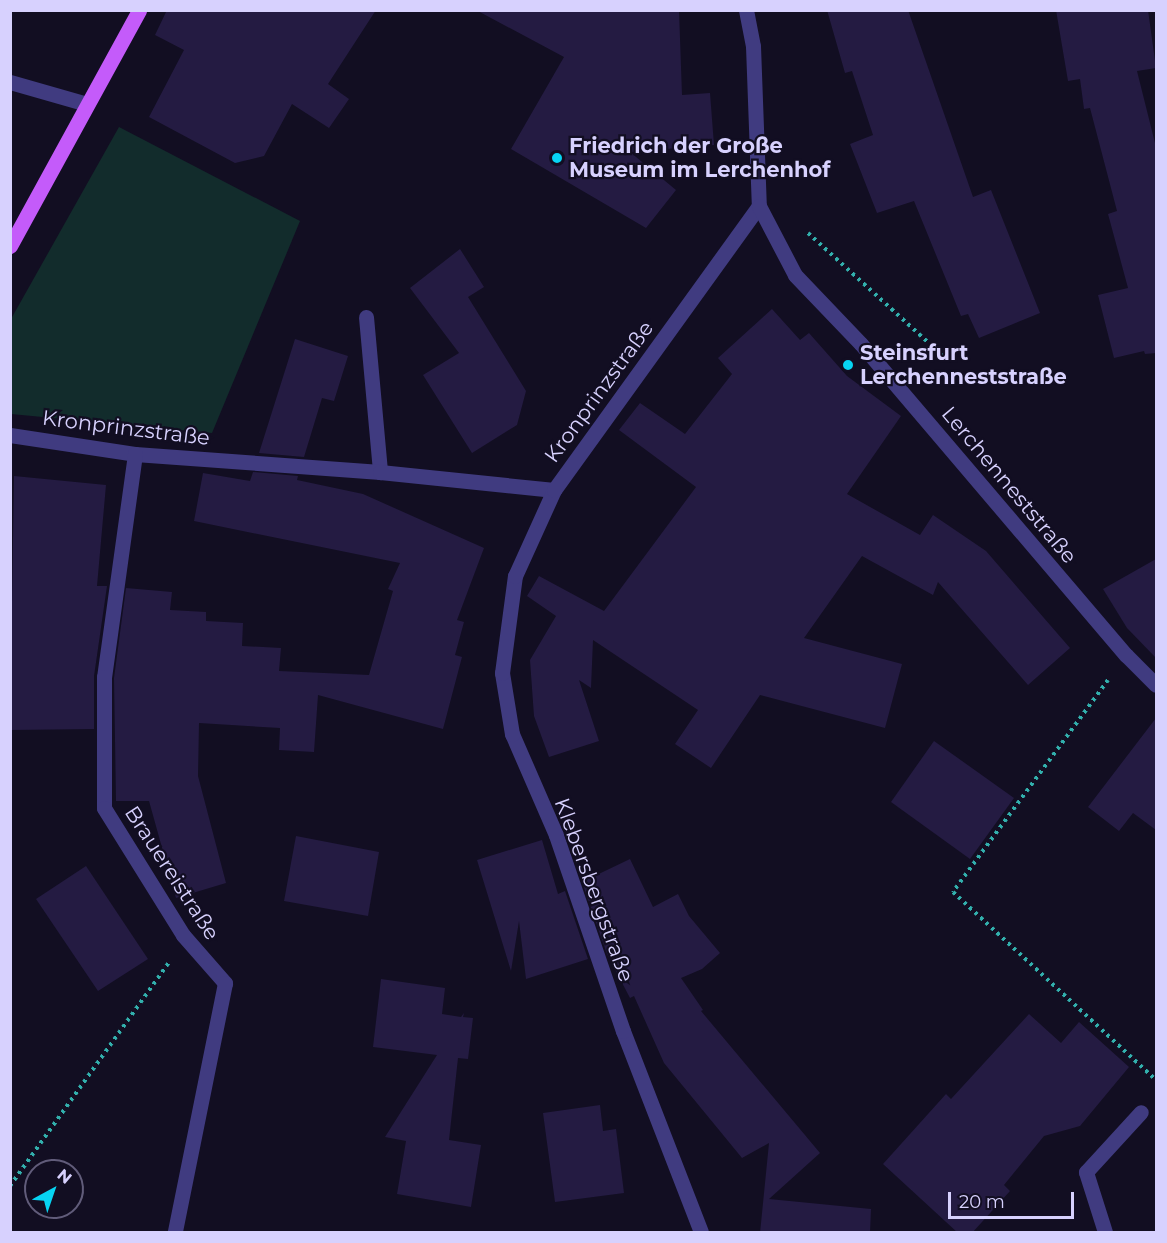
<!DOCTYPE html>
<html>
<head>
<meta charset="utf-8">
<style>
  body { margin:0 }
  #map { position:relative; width:1167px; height:1243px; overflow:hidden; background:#120e22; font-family:Montserrat,sans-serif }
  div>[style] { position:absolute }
  .green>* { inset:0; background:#122c2c }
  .building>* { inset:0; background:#241b42 }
  .path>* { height:4px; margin-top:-2px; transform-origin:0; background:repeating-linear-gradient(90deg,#32b0ad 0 3px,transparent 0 7.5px) }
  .minor>* { height:15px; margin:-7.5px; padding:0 7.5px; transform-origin:7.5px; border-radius:7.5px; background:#403b80 }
  .tertiary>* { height:15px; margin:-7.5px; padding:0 7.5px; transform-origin:7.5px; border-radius:7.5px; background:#403b80 }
  .primary>* { height:15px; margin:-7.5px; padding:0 7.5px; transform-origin:7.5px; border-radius:7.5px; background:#c45bfa }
  .dots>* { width:16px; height:16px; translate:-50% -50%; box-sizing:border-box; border:3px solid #120e22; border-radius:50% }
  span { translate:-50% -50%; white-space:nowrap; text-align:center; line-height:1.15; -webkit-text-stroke:4.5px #120e22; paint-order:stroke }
  .poi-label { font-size:21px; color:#d7d1fe; font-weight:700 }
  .left { translate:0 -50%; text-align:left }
  .street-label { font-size:21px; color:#d7d1fe }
  .frame { position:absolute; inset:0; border:12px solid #d7d1fe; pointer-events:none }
  .north { position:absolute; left:24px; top:1159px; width:60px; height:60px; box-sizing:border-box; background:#120e22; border:2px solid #615c7a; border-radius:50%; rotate:40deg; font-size:16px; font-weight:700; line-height:24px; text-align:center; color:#d7d1fe }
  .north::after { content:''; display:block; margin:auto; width:21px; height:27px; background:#07d4f3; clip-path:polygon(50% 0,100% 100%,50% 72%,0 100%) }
  .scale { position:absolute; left:948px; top:1192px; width:126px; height:27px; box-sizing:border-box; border:3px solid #d7d1fe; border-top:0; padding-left:8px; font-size:18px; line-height:21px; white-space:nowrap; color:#d7d1fe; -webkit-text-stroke:4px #120e22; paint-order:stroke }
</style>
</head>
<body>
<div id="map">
  <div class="green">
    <div style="clip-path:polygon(119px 127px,300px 221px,212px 433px,11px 414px,11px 319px)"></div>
  </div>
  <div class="building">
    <div style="clip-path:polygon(167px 10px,376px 10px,328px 84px,349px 99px,329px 128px,292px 104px,264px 156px,235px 163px,149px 117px,184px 50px,155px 35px)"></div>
    <div style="clip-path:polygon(476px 10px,679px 10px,682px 95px,710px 93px,714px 145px,630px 152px,676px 190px,646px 228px,511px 149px,564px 57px)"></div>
    <div style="clip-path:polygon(827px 10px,908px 10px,973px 197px,991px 190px,1040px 313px,979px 338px,968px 314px,961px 316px,914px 201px,877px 213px,850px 144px,873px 135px,852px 71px,845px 73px)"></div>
    <div style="clip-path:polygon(1056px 10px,1148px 10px,1156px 68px,1137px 71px,1156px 147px,1156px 353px,1145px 354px,1144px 351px,1114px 358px,1098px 295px,1128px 288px,1108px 214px,1117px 211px,1090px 108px,1084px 109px,1080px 79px,1068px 81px)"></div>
    <div style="clip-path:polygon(460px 249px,484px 287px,468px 297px,526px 391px,517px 425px,472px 453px,423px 375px,459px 353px,410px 288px)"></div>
    <div style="clip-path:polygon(772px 309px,800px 340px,809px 333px,847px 376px,901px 416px,847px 494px,920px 535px,933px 515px,986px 551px,1070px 648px,1028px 685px,938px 582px,933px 595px,862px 556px,804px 638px,902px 664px,885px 728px,760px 695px,711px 768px,675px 744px,698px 710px,593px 640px,591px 688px,579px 680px,599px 741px,549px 757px,534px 716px,530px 660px,556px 616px,527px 596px,539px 576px,604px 611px,696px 487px,619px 430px,640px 403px,685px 434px,732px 374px,718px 358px)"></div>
    <div style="clip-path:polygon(295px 339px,348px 356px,334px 401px,322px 398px,304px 457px,259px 453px)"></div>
    <div style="clip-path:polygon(253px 472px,298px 476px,297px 480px,363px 494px,484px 548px,457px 620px,464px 622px,455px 655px,462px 657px,443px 729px,318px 695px,314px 752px,279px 750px,280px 728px,199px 723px,198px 776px,226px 883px,176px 898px,149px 801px,116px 801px,114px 678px,126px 588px,172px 592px,170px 610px,206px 612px,206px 621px,243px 623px,242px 646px,281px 648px,279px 671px,369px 675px,393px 591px,388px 589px,400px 563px,194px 521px,203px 473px,250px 481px)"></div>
    <div style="clip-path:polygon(14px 476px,106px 485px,97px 586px,107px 586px,94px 676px,94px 729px,10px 730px)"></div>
    <div style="clip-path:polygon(1156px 559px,1156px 658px,1127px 628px,1103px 589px)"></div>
    <div style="clip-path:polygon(1156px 718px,1156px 830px,1133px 813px,1119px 831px,1088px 807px)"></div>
    <div style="clip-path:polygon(934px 741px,1014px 798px,970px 859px,891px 802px)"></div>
    <div style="clip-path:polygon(296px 836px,379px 852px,368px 916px,284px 901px)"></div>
    <div style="clip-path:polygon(542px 840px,558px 894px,565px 891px,588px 959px,526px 979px,519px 921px,511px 971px,477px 860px)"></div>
    <div style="clip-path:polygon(630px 859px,653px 907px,678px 894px,689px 916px,720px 953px,702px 969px,681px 978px,703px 1010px,701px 1011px,820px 1153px,769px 1199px,871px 1209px,870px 1233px,760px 1233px,769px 1143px,742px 1158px,664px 1063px,634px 996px,630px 998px,607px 954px,582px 882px)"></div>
    <div style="clip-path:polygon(86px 866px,148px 959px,98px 991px,36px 899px)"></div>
    <div style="clip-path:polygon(381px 979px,445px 988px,442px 1014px,461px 1017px,464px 1013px,463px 1017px,473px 1018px,468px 1059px,458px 1058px,449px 1140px,481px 1145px,471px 1207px,397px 1194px,406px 1141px,385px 1137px,437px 1055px,373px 1047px)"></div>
    <div style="clip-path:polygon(1029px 1014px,1061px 1043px,1079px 1022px,1129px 1067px,1080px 1126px,1044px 1136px,1004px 1185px,1010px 1191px,972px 1233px,958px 1233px,883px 1164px,946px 1094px,951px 1099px)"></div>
    <div style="clip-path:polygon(600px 1105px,603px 1131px,616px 1129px,624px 1193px,555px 1202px,543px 1113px)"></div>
  </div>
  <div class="path">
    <div style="left:808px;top:233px;width:183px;rotate:42.3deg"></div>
    <div style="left:1108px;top:680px;width:263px;rotate:126.2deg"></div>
    <div style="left:953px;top:892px;width:277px;rotate:42.8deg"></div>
    <div style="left:10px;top:1186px;width:275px;rotate:-54.6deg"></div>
  </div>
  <div class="minor">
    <div style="left:10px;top:82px;width:80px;rotate:15.9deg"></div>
    <div style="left:366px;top:317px;width:156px;rotate:84.8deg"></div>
    <div style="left:10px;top:435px;width:126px;rotate:8.6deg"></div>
    <div style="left:135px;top:454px;width:246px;rotate:4.2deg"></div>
    <div style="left:380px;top:472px;width:175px;rotate:5.9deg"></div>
    <div style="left:135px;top:454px;width:225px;rotate:97.9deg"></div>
    <div style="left:104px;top:677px;width:131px;rotate:90deg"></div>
    <div style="left:104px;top:808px;width:150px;rotate:58.1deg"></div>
    <div style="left:183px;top:935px;width:64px;rotate:48.8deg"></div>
    <div style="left:225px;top:983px;width:254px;rotate:101.4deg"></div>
    <div style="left:701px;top:1232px;width:216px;rotate:-111.2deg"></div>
    <div style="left:623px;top:1031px;width:207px;rotate:-108.9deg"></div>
    <div style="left:556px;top:835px;width:110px;rotate:-113.5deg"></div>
    <div style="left:512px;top:734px;width:62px;rotate:-99.3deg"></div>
    <div style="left:502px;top:673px;width:98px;rotate:-82.4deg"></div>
    <div style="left:515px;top:576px;width:94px;rotate:-65.6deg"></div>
    <div style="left:554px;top:490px;width:350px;rotate:-54.2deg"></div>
    <div style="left:1105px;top:1232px;width:63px;rotate:-107.6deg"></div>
    <div style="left:1086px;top:1172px;width:81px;rotate:-47.5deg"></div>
  </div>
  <div class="tertiary">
    <div style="left:746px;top:10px;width:37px;rotate:79deg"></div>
    <div style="left:753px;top:46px;width:160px;rotate:87.9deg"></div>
    <div style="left:759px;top:206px;width:78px;rotate:62.4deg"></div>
    <div style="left:795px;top:275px;width:95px;rotate:46.3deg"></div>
    <div style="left:861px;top:344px;width:409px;rotate:49.6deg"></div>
    <div style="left:1126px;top:655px;width:42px;rotate:45deg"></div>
  </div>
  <div class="primary">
    <div style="left:10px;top:246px;width:269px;rotate:-61.3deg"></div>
  </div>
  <div class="dots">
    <div style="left:557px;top:158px;background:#07d4f3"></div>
    <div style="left:848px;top:365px;background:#07d4f3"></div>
  </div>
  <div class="poi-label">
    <span class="left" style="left:569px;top:158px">Friedrich der Große<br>Museum im Lerchenhof</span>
    <span class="left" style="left:860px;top:365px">Steinsfurt<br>Lerchenneststraße</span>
  </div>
  <div class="street-label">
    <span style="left:599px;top:392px;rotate:-54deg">Kronprinzstraße</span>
    <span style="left:126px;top:428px;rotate:7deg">Kronprinzstraße</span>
    <span style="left:1009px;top:485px;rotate:50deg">Lerchenneststraße</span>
    <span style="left:172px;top:873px;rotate:57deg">Brauereistraße</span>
    <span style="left:594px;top:890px;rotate:70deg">Klebersbergstraße</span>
  </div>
  <div class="frame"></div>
  <div class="north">N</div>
  <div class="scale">20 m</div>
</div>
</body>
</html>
